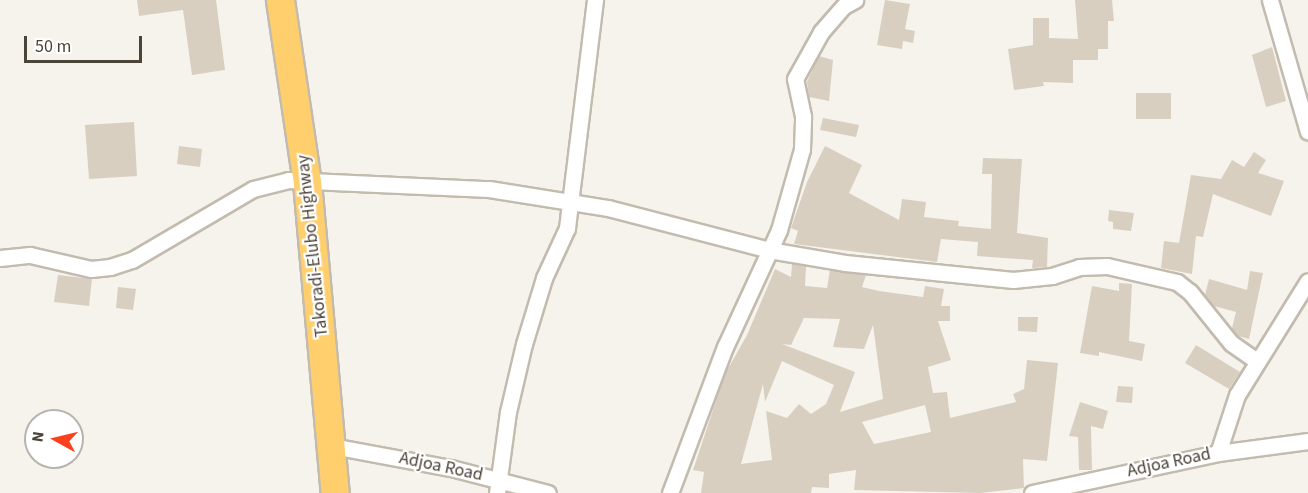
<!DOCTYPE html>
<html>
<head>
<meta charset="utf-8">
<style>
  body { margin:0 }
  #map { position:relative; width:1308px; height:493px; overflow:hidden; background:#f6f3ec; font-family:"Source Sans 3",sans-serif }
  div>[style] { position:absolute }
  .building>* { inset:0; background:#d8cfc1 }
  .roads { filter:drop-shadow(2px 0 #c2bbae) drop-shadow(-2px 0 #c2bbae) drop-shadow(0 2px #c2bbae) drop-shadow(0 -2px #c2bbae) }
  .street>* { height:15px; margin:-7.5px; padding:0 7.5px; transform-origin:7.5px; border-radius:7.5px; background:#fff }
  .highway>* { height:27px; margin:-13.5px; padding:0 13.5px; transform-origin:13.5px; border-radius:13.5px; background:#ffcf6e }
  span { translate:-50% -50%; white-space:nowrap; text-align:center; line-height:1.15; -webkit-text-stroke:4.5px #fff; paint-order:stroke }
  .street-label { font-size:18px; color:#4b4439 }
  .north { position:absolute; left:24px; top:409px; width:60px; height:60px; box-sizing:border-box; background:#fff; border:2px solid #b7b4b0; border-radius:50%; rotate:278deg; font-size:16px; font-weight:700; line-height:24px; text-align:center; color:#4b4439 }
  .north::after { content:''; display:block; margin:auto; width:21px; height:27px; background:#fc3f1d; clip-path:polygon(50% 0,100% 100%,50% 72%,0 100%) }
  .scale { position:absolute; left:24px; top:36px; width:118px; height:27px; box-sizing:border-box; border:3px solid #4b4439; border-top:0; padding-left:8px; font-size:18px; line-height:21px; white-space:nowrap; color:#4b4439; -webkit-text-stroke:4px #fff; paint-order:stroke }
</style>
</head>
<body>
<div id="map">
  <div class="building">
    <div style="clip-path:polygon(137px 0,216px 0,225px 70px,192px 75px,183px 10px,139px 16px)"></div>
    <div style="clip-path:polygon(885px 0,910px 4px,905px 29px,915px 31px,913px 43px,903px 41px,902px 49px,877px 45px)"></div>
    <div style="clip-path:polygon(1075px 0,1112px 0,1114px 21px,1108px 21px,1108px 49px,1098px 49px,1098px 60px,1073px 60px,1073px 83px,1043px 82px,1044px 86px,1014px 90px,1008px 49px,1033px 45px,1033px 18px,1049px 18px,1049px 38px,1078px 39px)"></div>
    <div style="clip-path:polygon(1272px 47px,1286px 101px,1266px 107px,1252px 55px)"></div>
    <div style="clip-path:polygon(819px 56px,833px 60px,829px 101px,809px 97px,807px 82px)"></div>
    <div style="clip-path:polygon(1136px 93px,1171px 93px,1171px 119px,1136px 119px)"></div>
    <div style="clip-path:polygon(823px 118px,859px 125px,856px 137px,820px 130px)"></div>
    <div style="clip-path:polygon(134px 122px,137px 176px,89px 179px,85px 125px)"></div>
    <div style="clip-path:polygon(179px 146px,202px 149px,200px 167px,177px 164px)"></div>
    <div style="clip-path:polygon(825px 146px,862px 165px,849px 193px,899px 220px,902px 199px,926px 202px,924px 217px,959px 221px,958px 226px,991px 229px,992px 174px,982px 174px,983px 158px,1022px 159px,1017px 233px,1048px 238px,1047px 267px,1032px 268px,1033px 260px,977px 256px,978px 242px,941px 239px,937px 262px,794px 244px,798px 231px,791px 228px,807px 182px)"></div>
    <div style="clip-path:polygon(1254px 152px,1266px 160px,1258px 173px,1284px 181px,1271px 216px,1213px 194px,1203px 237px,1196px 236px,1192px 274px,1161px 268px,1164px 241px,1179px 243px,1191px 175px,1221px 179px,1232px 160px,1244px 167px)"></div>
    <div style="clip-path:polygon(1109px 210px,1134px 213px,1131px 231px,1113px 229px,1113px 222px,1108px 221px)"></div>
    <div style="clip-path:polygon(evenodd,792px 264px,806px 266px,805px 286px,827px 288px,830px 270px,866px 275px,862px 287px,879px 291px,923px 297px,925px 286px,944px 289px,941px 306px,950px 306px,950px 321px,938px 321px,951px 360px,928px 367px,933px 393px,947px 392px,950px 418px,1016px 402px,1013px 394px,1024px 389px,1027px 360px,1058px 363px,1047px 461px,1023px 459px,1024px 488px,980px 493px,854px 490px,856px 470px,829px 474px,829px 488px,812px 487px,811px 493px,701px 493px,704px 472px,693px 470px,725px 374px,747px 335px,775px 269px,791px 277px,792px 264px,804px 318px,840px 319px,833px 347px,864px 349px,873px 325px,883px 399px,840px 412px,855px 372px,782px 344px,791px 345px,804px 318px,792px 264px,782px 361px,834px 385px,826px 404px,811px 414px,799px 404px,787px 418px,766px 411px,772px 460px,741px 464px,763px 384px,765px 402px,782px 361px,792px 264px,925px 405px,931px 432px,874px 444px,862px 422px,925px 405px)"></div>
    <div style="clip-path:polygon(1250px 271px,1263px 273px,1249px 339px,1238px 336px,1232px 328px,1236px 312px,1214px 306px,1205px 295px,1209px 279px,1247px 290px)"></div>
    <div style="clip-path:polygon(58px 275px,92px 279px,89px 306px,54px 302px)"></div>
    <div style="clip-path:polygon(1119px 283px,1132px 284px,1129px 341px,1145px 344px,1142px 361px,1099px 352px,1099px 356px,1080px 353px,1092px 286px,1119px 291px)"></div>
    <div style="clip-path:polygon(118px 287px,136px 289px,133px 310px,116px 308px)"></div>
    <div style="clip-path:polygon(1018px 317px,1038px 317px,1037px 332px,1018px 331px)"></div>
    <div style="clip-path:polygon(1196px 345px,1240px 372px,1229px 389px,1185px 363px)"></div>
    <div style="clip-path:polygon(1118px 386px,1133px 387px,1132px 403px,1116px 402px)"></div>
    <div style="clip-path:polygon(1080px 402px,1108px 411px,1103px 429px,1091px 426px,1092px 470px,1079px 470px,1078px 437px,1069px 436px)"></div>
  </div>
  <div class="roads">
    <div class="street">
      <div style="left:1270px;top:0;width:137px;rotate:73.9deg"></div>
      <div style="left:0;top:258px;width:30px;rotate:-6deg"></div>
      <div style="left:30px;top:255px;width:63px;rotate:12.9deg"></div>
      <div style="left:91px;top:269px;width:19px;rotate:-6deg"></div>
      <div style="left:110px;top:267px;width:23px;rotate:-18deg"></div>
      <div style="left:132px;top:260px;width:140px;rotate:-30.4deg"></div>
      <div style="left:253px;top:189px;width:36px;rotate:-14deg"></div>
      <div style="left:288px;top:180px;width:201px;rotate:2.6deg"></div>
      <div style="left:489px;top:189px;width:121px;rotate:9.1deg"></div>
      <div style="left:608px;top:208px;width:166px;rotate:14.6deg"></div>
      <div style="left:769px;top:250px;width:77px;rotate:9.7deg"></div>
      <div style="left:845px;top:263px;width:169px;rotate:5.8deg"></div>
      <div style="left:1013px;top:280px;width:39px;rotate:-6deg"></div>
      <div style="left:1052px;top:276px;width:28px;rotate:-18deg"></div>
      <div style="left:1079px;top:267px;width:28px;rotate:-2deg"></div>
      <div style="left:1107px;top:266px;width:72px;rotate:12.9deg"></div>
      <div style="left:1177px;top:282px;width:16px;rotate:38deg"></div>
      <div style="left:1190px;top:292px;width:65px;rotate:51.2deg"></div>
      <div style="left:1231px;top:343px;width:32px;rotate:35deg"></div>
      <div style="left:332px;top:446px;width:121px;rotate:10.5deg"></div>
      <div style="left:451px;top:468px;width:100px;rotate:14.5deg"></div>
      <div style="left:1218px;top:453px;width:61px;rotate:-71.9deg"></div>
      <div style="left:1237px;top:395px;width:134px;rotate:-58.1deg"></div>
      <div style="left:497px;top:493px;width:82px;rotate:-82.3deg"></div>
      <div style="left:508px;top:412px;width:70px;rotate:-76.8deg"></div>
      <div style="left:524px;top:344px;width:69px;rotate:-73.1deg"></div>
      <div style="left:544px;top:278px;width:55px;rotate:-65.3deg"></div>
      <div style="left:567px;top:228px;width:230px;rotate:-83deg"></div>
      <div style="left:670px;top:493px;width:156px;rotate:-69.4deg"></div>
      <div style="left:725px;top:347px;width:129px;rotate:-65.2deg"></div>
      <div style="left:779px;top:230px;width:84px;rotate:-74.1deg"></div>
      <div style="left:802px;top:149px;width:33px;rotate:-88deg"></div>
      <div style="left:803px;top:116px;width:38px;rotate:-102deg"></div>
      <div style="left:795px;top:79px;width:54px;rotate:-61deg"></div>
      <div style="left:821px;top:32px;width:35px;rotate:-49deg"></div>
      <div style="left:844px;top:6px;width:13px;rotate:-29deg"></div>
      <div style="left:1032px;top:493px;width:190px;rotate:-12.1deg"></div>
      <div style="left:1218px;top:453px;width:91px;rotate:-7.6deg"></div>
    </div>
    <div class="highway">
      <div style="left:280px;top:0;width:184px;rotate:81.6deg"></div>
      <div style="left:307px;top:182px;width:312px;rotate:84.9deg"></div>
    </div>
  </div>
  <div class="street-label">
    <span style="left:313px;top:246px;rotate:-96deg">Takoradi-Elubo Highway</span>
    <span style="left:1169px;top:463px;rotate:-12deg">Adjoa Road</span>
    <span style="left:441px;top:467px;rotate:12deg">Adjoa Road</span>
  </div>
  <div class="north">N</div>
  <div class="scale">50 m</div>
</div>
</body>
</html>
